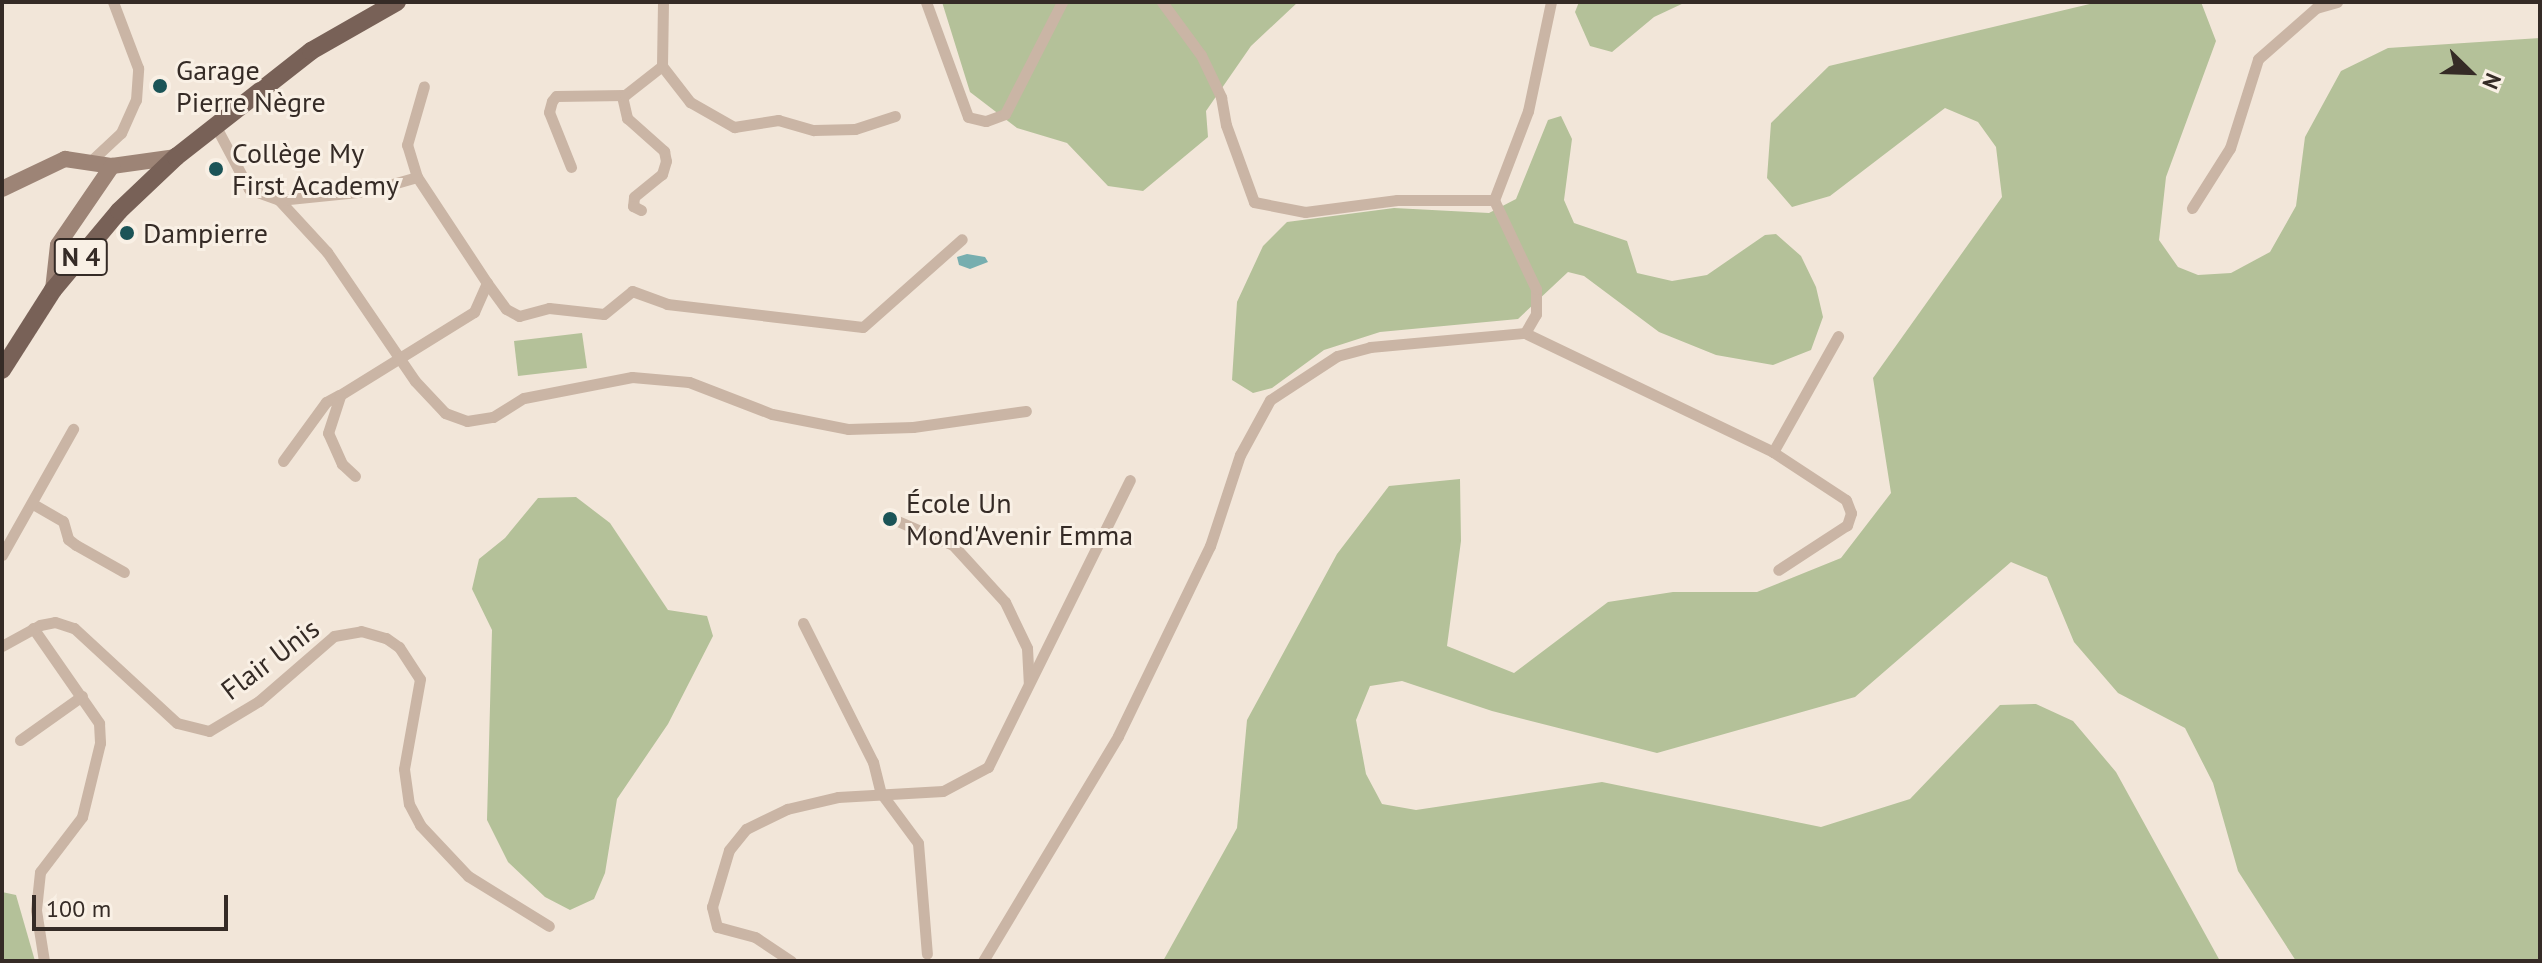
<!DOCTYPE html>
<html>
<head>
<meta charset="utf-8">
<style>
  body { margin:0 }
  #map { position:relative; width:2542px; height:963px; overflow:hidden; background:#f2e6d9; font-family:"PT Sans",sans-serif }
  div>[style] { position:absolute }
  .green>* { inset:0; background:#b4c199 }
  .water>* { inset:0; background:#77aeaf }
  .street>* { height:11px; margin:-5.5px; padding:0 5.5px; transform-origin:5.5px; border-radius:5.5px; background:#cab5a5 }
  .secondary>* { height:16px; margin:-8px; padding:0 8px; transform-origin:8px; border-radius:8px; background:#9d8476 }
  .primary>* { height:18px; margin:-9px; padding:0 9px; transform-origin:9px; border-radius:9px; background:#786157 }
  .dots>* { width:22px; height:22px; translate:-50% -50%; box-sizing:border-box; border:4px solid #f9f0e5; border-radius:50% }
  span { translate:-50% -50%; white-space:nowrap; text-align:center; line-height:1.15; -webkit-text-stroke:6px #f9f0e5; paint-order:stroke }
  .shield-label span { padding:2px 6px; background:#f9f0e5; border:2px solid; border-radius:6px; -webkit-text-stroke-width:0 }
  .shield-label { font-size:26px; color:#352b26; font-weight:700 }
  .poi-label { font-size:28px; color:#352b26 }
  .left { translate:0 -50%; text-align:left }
  .street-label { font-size:28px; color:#352b26 }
  .frame { position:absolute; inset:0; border:4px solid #352b26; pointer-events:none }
  .north { position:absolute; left:2430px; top:32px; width:80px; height:80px; -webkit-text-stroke:6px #f9f0e5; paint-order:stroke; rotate:113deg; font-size:22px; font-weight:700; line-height:32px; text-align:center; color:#352b26 }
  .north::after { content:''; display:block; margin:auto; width:28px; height:36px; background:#352b26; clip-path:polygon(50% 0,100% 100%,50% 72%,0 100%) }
  .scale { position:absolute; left:32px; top:895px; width:196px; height:36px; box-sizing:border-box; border:4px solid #352b26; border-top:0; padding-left:10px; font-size:24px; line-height:28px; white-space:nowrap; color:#352b26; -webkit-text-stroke:6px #f9f0e5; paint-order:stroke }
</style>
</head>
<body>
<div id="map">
  <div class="green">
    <div style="clip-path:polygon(942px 2px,1298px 2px,1251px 46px,1206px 111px,1208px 137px,1143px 191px,1108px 186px,1067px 143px,1017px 128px,970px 92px)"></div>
    <div style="clip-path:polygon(1579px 2px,1686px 2px,1654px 17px,1612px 52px,1590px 46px,1575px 12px)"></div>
    <div style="clip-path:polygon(2098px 2px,2201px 2px,2216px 41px,2166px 177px,2159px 240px,2178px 267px,2198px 275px,2231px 273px,2270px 252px,2296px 206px,2305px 137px,2341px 71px,2388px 48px,2540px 38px,2540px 961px,2296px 961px,2238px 871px,2213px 783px,2185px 728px,2118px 693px,2074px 642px,2047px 577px,2011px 562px,1855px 697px,1657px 753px,1492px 711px,1402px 681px,1370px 686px,1356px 720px,1366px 774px,1382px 804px,1416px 810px,1602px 782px,1821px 827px,1910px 799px,2000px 705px,2036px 704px,2073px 721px,2116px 772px,2220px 961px,1163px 961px,1237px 828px,1247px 720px,1337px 554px,1389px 486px,1460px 479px,1461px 541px,1447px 646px,1514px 673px,1608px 602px,1673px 592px,1757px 592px,1841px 558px,1891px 493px,1873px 378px,2002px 197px,1996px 147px,1978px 122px,1945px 108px,1830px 196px,1792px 207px,1767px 178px,1771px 123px,1829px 66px)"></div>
    <div style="clip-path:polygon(1561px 116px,1572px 139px,1564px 200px,1574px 223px,1627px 241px,1637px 273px,1672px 281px,1707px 275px,1765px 235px,1776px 234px,1801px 256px,1816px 287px,1823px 317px,1811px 350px,1773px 365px,1716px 355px,1659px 332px,1584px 276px,1568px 272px,1518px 319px,1380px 332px,1324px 350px,1272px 388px,1253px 393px,1232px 380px,1237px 302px,1263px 246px,1287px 222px,1394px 208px,1489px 213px,1516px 199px,1548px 120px)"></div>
    <div style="clip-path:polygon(582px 333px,587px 368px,518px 376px,514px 341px)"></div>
    <div style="clip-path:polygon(576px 497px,610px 523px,668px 610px,707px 616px,713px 636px,668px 724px,617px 799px,605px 873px,594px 899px,570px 910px,545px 897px,508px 862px,487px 820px,492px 630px,472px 589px,479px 559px,505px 538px,538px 498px)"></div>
    <div style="clip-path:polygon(2px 892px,16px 895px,35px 961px,2px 961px)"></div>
  </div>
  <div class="water">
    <div style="clip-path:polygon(967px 254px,985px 257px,988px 262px,970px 269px,959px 265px,957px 257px)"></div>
  </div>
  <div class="street">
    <div style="left:926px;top:2px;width:122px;rotate:69.9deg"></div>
    <div style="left:968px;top:117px;width:18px;rotate:13deg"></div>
    <div style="left:986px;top:121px;width:20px;rotate:-20deg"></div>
    <div style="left:1005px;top:114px;width:126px;rotate:-63deg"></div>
    <div style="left:1162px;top:2px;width:66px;rotate:53.7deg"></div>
    <div style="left:1201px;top:55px;width:47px;rotate:64.5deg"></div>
    <div style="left:1221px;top:97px;width:28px;rotate:80deg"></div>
    <div style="left:1226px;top:125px;width:82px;rotate:70deg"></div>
    <div style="left:1254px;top:202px;width:52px;rotate:11.1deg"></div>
    <div style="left:1305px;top:212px;width:93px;rotate:-7.4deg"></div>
    <div style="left:1397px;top:200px;width:97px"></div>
    <div style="left:662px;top:66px;width:46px;rotate:52.1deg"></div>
    <div style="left:690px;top:102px;width:51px;rotate:29.6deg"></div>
    <div style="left:734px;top:127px;width:45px;rotate:-9deg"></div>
    <div style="left:778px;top:120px;width:37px;rotate:16deg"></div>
    <div style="left:814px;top:130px;width:41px;rotate:-1.4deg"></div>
    <div style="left:855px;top:129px;width:42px;rotate:-18deg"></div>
    <div style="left:622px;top:96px;width:23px;rotate:77deg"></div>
    <div style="left:627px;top:118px;width:50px;rotate:41.7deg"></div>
    <div style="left:664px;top:151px;width:10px;rotate:79deg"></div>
    <div style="left:666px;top:161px;width:14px;rotate:107deg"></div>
    <div style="left:662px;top:174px;width:36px;rotate:141deg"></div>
    <div style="left:634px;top:197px;width:9px;rotate:96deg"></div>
    <div style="left:633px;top:206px;width:9px;rotate:27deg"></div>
    <div style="left:215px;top:125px;width:72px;rotate:62deg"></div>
    <div style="left:249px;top:189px;width:32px;rotate:20deg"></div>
    <div style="left:279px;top:200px;width:71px;rotate:47.3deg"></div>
    <div style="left:327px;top:252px;width:156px;rotate:55.7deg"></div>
    <div style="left:415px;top:381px;width:44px;rotate:46.8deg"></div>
    <div style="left:445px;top:413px;width:23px;rotate:20deg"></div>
    <div style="left:467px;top:421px;width:26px;rotate:-9deg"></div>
    <div style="left:493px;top:417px;width:36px;rotate:-32deg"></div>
    <div style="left:524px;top:398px;width:110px;rotate:-11deg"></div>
    <div style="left:632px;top:377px;width:57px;rotate:5deg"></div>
    <div style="left:689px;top:382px;width:89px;rotate:21.1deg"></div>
    <div style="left:772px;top:414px;width:77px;rotate:11.2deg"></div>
    <div style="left:848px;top:429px;width:65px;rotate:-1.8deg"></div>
    <div style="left:913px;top:427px;width:114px;rotate:-8.1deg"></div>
    <div style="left:93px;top:159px;width:38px;rotate:-43deg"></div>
    <div style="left:121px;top:133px;width:36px;rotate:-66deg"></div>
    <div style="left:136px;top:100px;width:32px;rotate:-86deg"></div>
    <div style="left:138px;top:68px;width:71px;rotate:-110.7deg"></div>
    <div style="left:571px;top:167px;width:59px;rotate:-111.8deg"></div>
    <div style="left:549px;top:112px;width:11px;rotate:-75deg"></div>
    <div style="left:552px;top:101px;width:6px;rotate:-51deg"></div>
    <div style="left:556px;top:96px;width:69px;rotate:-0.8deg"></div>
    <div style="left:625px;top:95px;width:47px;rotate:-38.1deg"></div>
    <div style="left:662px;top:66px;width:64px;rotate:-89.1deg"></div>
    <div style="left:279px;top:200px;width:89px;rotate:-5.8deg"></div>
    <div style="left:368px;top:191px;width:51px;rotate:-15.9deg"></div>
    <div style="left:2192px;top:208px;width:71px;rotate:-57.7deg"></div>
    <div style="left:2230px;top:148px;width:93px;rotate:-72.5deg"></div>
    <div style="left:2258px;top:59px;width:77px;rotate:-41.3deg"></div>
    <div style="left:2316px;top:8px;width:22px;rotate:-16deg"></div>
    <div style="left:487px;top:283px;width:32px;rotate:54deg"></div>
    <div style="left:506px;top:309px;width:15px;rotate:28deg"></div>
    <div style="left:519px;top:316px;width:31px;rotate:-15deg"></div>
    <div style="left:549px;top:308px;width:55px;rotate:6.2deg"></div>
    <div style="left:604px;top:314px;width:36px;rotate:-39deg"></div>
    <div style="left:632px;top:291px;width:37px;rotate:20deg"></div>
    <div style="left:667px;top:304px;width:197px;rotate:6.7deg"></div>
    <div style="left:863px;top:327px;width:132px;rotate:-41.6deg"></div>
    <div style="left:1525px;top:333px;width:275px;rotate:25.6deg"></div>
    <div style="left:1773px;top:452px;width:87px;rotate:33.3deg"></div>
    <div style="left:1846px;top:500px;width:14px;rotate:69deg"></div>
    <div style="left:1851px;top:513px;width:13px;rotate:108deg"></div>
    <div style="left:1847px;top:525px;width:82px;rotate:146.9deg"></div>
    <div style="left:1773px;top:452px;width:133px;rotate:-60.7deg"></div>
    <div style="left:283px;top:461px;width:73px;rotate:-53.9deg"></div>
    <div style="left:326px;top:402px;width:15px;rotate:-28deg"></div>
    <div style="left:355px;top:476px;width:18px;rotate:-137deg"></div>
    <div style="left:342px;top:464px;width:34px;rotate:-114deg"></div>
    <div style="left:328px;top:433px;width:40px;rotate:-72deg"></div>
    <div style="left:340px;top:395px;width:158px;rotate:-31.8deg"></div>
    <div style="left:474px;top:312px;width:32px;rotate:-66deg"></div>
    <div style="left:487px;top:283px;width:127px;rotate:-123.4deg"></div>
    <div style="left:417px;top:177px;width:34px;rotate:-107deg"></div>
    <div style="left:407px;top:145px;width:61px;rotate:-73.9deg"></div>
    <div style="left:33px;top:504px;width:34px;rotate:30deg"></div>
    <div style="left:63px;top:521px;width:19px;rotate:74deg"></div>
    <div style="left:68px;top:539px;width:10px;rotate:37deg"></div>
    <div style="left:76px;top:545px;width:55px;rotate:29.4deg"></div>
    <div style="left:886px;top:516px;width:73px;rotate:23.4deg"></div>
    <div style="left:953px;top:545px;width:77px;rotate:47.6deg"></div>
    <div style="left:1005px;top:602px;width:51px;rotate:64.4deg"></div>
    <div style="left:1027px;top:648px;width:35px;rotate:87deg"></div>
    <div style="left:2px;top:555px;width:145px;rotate:-60.6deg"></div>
    <div style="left:803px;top:623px;width:156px;rotate:63.3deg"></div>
    <div style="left:873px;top:762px;width:32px;rotate:76deg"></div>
    <div style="left:881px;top:793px;width:62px;rotate:53.5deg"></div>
    <div style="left:918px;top:843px;width:111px;rotate:85.4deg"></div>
    <div style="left:33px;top:628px;width:116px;rotate:55.2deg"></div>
    <div style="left:99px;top:723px;width:20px;rotate:87deg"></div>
    <div style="left:100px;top:743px;width:76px;rotate:103.7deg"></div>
    <div style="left:82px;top:817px;width:69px;rotate:127.4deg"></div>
    <div style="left:40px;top:872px;width:38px;rotate:96deg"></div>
    <div style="left:36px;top:910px;width:52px;rotate:81.1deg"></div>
    <div style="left:2px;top:646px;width:43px;rotate:-28.9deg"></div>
    <div style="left:40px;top:625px;width:15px;rotate:-11deg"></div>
    <div style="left:55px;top:622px;width:20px;rotate:18deg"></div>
    <div style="left:74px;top:628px;width:140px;rotate:42.7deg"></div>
    <div style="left:177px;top:723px;width:33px;rotate:14deg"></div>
    <div style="left:209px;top:731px;width:58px;rotate:-31deg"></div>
    <div style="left:259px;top:701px;width:99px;rotate:-40.9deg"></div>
    <div style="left:334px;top:636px;width:27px;rotate:-10deg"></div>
    <div style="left:361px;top:631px;width:26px;rotate:16deg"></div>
    <div style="left:386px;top:638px;width:16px;rotate:35deg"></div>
    <div style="left:399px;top:647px;width:38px;rotate:57deg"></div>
    <div style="left:420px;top:679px;width:91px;rotate:100.1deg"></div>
    <div style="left:404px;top:769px;width:35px;rotate:82deg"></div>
    <div style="left:409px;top:804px;width:24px;rotate:62deg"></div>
    <div style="left:420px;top:825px;width:70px;rotate:46.7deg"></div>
    <div style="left:468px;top:876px;width:95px;rotate:31.7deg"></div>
    <div style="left:20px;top:740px;width:76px;rotate:-35.4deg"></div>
    <div style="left:791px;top:961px;width:43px;rotate:-146.3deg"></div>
    <div style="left:755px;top:937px;width:39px;rotate:-165deg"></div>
    <div style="left:717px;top:927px;width:21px;rotate:-104deg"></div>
    <div style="left:712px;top:907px;width:59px;rotate:-73.4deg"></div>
    <div style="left:729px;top:850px;width:27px;rotate:-51deg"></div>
    <div style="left:746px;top:829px;width:46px;rotate:-26deg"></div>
    <div style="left:787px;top:809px;width:52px;rotate:-13.2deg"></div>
    <div style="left:838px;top:797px;width:105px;rotate:-3.3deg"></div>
    <div style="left:943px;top:791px;width:51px;rotate:-28.1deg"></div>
    <div style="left:988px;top:767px;width:320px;rotate:-63.7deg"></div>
    <div style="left:983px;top:961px;width:262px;rotate:-59deg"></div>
    <div style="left:1118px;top:736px;width:211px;rotate:-64.2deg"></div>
    <div style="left:1210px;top:546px;width:96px;rotate:-71.8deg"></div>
    <div style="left:1240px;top:455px;width:63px;rotate:-61.4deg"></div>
    <div style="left:1270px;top:400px;width:80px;rotate:-33.3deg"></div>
    <div style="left:1337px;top:356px;width:34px;rotate:-15deg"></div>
    <div style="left:1370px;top:347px;width:156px;rotate:-5.2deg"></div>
    <div style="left:1525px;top:333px;width:22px;rotate:-60deg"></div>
    <div style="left:1536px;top:314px;width:25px;rotate:-90deg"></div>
    <div style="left:1536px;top:289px;width:98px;rotate:-115.3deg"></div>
    <div style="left:1494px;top:200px;width:95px;rotate:-69.1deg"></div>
    <div style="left:1528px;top:111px;width:111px;rotate:-78.1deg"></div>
  </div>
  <div class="secondary">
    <div style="left:2px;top:189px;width:70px;rotate:-25.5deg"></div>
    <div style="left:65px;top:159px;width:48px;rotate:8.5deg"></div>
    <div style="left:112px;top:166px;width:65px;rotate:-8deg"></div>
    <div style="left:53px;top:290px;width:45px;rotate:-83.7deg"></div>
    <div style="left:58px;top:245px;width:96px;rotate:-55.6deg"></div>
  </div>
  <div class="primary">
    <div style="left:2px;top:370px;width:95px;rotate:-57.5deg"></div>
    <div style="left:53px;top:290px;width:103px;rotate:-50.1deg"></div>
    <div style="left:119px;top:211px;width:79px;rotate:-43.5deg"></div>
    <div style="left:176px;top:157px;width:172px;rotate:-38.1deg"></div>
    <div style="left:311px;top:51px;width:99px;rotate:-29.7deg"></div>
  </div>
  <div class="dots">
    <div style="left:160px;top:86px;background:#1b5457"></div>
    <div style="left:216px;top:169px;background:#1b5457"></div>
    <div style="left:127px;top:233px;background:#1b5457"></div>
    <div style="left:890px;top:519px;background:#1b5457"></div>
  </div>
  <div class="shield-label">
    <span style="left:81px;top:257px">N 4</span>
  </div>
  <div class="poi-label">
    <span class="left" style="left:176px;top:86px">Garage<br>Pierre Nègre</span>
    <span class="left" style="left:232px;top:169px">Collège My<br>First Academy</span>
    <span class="left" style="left:143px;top:233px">Dampierre</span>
    <span class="left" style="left:906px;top:519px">École Un<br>Mond'Avenir Emma</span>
  </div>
  <div class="street-label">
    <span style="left:270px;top:659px;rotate:-37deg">Flair Unis</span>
  </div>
  <div class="frame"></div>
  <div class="north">N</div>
  <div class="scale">100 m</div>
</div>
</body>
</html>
